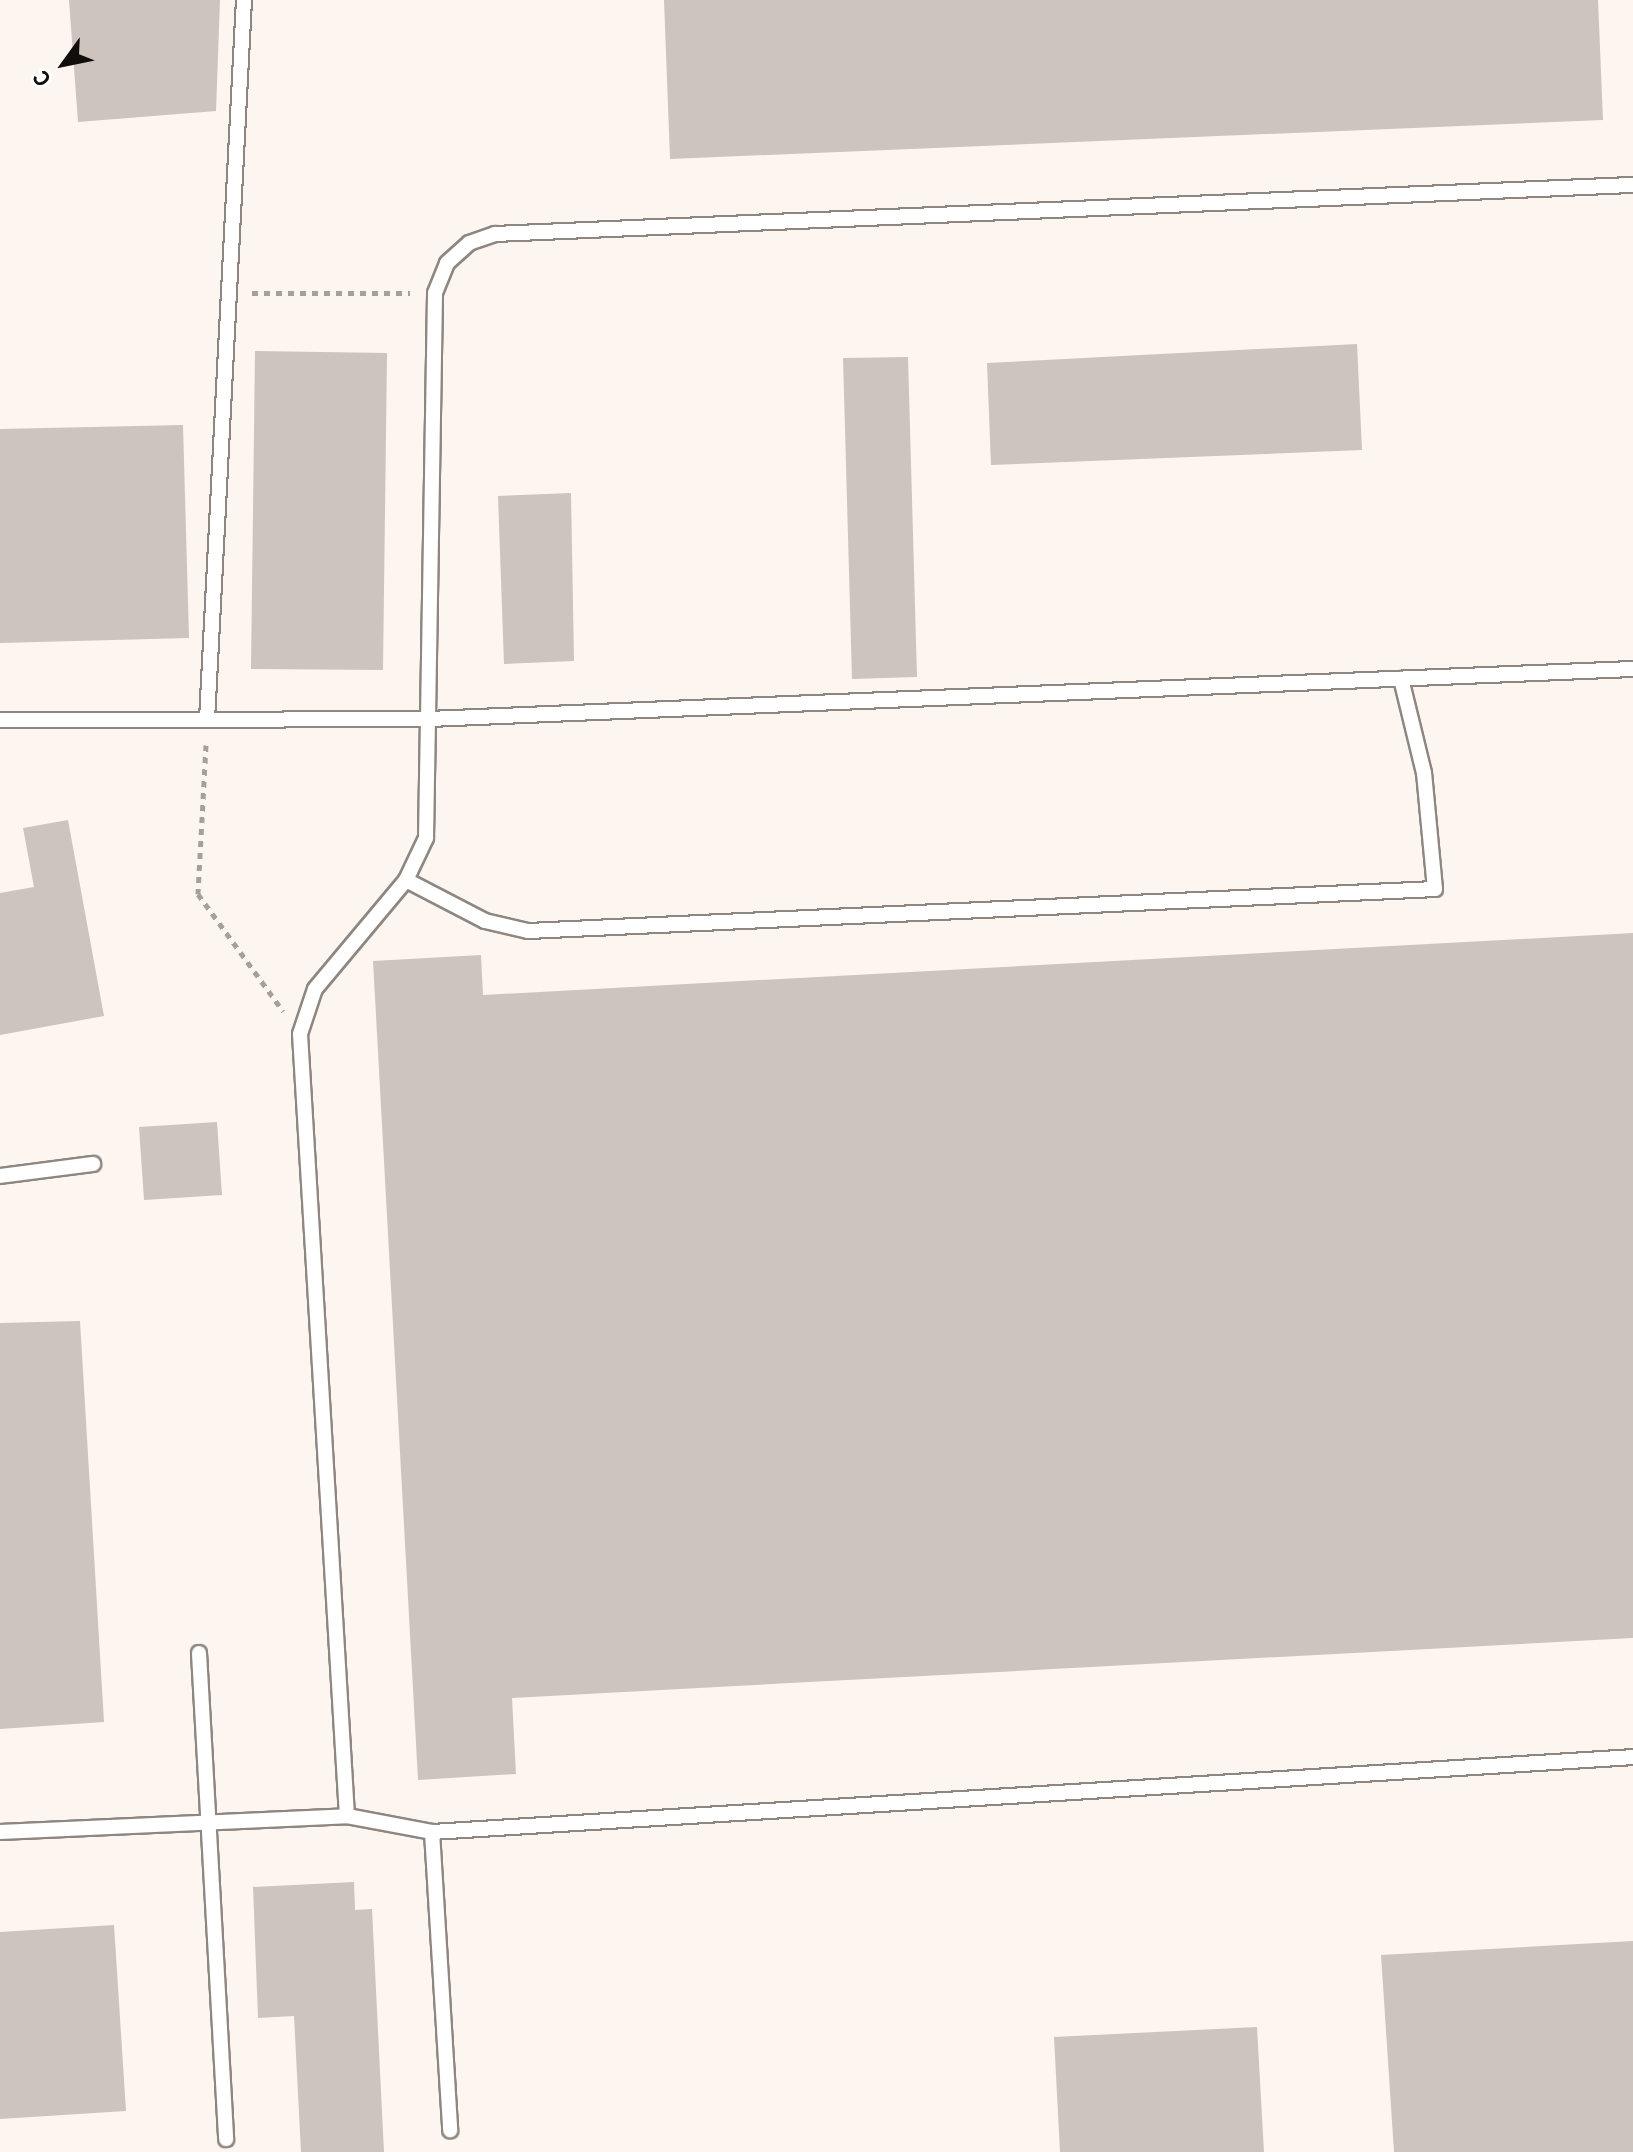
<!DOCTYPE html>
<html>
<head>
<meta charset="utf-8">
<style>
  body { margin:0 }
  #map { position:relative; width:1633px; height:2152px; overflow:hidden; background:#fdf5ef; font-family:Overpass,sans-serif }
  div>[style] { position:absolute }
  .building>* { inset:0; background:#ccc4bd }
  .path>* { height:5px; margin-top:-2.5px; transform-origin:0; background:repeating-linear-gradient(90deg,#a6a09c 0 6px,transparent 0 12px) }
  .roads { filter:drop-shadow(2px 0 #8e8781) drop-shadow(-2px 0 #8e8781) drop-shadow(0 2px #8e8781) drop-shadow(0 -2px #8e8781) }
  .lane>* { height:14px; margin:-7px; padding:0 7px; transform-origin:7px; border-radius:7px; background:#fff }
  span { translate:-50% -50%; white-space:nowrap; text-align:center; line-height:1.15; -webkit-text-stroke:6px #fff; paint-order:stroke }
  .north { position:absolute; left:24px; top:24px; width:80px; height:80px; -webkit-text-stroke:6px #fff; paint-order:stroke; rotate:237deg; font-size:22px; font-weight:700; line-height:32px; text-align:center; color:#110e0c }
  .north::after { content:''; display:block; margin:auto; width:28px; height:36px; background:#110e0c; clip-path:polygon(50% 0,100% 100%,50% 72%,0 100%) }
</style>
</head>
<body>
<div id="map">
  <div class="building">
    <div style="clip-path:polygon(69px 0,220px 0,216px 111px,78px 122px)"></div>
    <div style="clip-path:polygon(664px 0,1598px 0,1603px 120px,670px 159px)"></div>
    <div style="clip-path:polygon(1357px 344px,1362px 450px,991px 465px,987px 363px)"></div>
    <div style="clip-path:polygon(255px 351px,387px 353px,383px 670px,251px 669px)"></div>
    <div style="clip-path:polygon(908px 357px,917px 677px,852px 679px,843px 358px)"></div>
    <div style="clip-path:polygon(183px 425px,189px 638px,0 643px,0 429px)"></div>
    <div style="clip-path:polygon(571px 493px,574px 661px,504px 664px,498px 496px)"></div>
    <div style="clip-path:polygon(68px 820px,104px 1016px,0 1035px,0 893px,34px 887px,23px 828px)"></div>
    <div style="clip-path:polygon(1633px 933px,1633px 1638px,512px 1698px,516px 1774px,418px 1780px,373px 961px,481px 955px,483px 995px)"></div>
    <div style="clip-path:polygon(217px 1122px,222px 1195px,144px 1200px,139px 1127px)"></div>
    <div style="clip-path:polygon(80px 1321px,104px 1722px,0 1729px,0 1323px)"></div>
    <div style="clip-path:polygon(354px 1882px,355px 1910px,372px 1909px,384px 2152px,301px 2152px,294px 2016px,258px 2018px,253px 1887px)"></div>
    <div style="clip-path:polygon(114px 1925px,126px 2111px,0 2119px,0 1932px)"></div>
    <div style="clip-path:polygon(1633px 1941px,1633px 2152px,1394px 2152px,1381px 1955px)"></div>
    <div style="clip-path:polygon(1257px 2027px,1264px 2152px,1060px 2152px,1054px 2037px)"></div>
  </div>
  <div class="path">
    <div style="left:252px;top:293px;width:158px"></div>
    <div style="left:206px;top:745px;width:149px;rotate:93.1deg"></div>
    <div style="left:198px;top:894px;width:145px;rotate:54deg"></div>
  </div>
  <div class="roads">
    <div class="lane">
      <div style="left:0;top:720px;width:429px;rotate:-0.1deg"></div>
      <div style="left:429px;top:719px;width:1205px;rotate:-2.38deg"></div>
      <div style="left:207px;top:720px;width:721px;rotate:-87.06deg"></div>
      <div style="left:406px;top:880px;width:89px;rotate:27.4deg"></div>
      <div style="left:485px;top:921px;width:44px;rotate:13.1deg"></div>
      <div style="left:528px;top:931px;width:908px;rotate:-2.65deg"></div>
      <div style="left:1435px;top:889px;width:117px;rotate:-95.4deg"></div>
      <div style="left:1424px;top:773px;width:97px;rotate:-103.7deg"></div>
      <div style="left:0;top:1176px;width:94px;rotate:-7.4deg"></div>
      <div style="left:199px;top:1653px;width:487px;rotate:86.8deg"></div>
      <div style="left:347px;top:1816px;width:783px;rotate:-93.44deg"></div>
      <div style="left:300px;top:1034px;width:47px;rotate:-71.6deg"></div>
      <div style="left:315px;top:989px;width:142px;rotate:-50.1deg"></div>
      <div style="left:406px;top:880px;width:47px;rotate:-64.5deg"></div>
      <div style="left:426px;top:838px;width:545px;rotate:-89.05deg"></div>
      <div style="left:435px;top:293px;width:32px;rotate:-68deg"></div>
      <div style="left:447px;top:263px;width:30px;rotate:-42deg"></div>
      <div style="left:469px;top:243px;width:28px;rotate:-19deg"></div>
      <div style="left:495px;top:234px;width:1139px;rotate:-2.47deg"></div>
      <div style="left:0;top:1832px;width:347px;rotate:-2.6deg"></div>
      <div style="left:347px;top:1816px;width:86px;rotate:10.7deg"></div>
      <div style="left:432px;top:1832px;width:1203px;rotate:-3.57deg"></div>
      <div style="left:432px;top:1832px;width:299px;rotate:86.5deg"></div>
    </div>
  </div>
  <div class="north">С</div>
</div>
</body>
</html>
